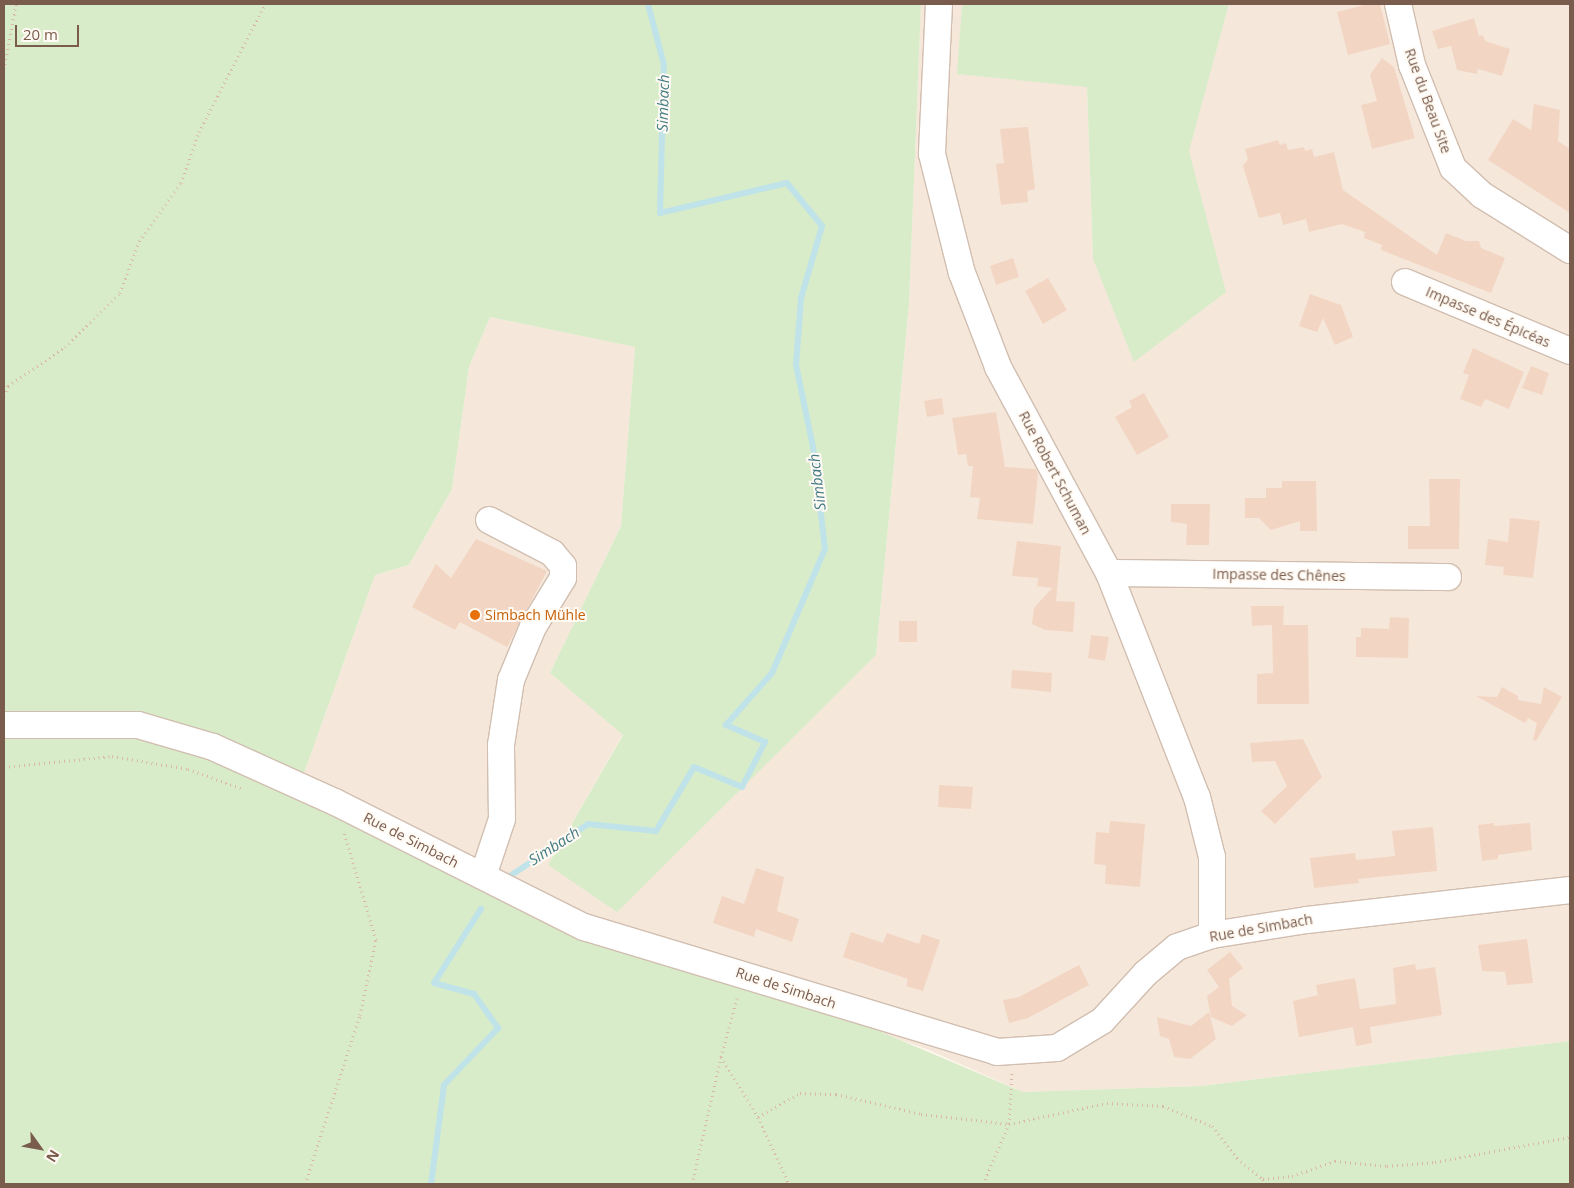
<!DOCTYPE html>
<html>
<head>
<meta charset="utf-8">
<style>
  body { margin:0 }
  #map { position:relative; width:1574px; height:1188px; overflow:hidden; background:#fdf6ec; font-family:"Open Sans",sans-serif }
  div>[style] { position:absolute }
  .residential>* { inset:0; background:#f5e8da }
  .green>* { inset:0; background:#d8ecc9 }
  .stream>* { height:6px; margin:-3px; padding:0 3px; transform-origin:3px; border-radius:3px; background:#bfe3e8 }
  .building>* { inset:0; background:#f3d5c3 }
  .path>* { height:3px; margin-top:-1.5px; transform-origin:0; background:repeating-linear-gradient(90deg,#d9b8a5 0 1px,transparent 0 5px) }
  .roads { filter:drop-shadow(1px 0 #d1beb0) drop-shadow(-1px 0 #d1beb0) drop-shadow(0 1px #d1beb0) drop-shadow(0 -1px #d1beb0) }
  .minor>* { height:26px; margin:-13px; padding:0 13px; transform-origin:13px; border-radius:13px; background:#fff }
  .dots>* { width:14px; height:14px; translate:-50% -50%; box-sizing:border-box; border:2px solid #fffaf3; border-radius:50% }
  span { translate:-50% -50%; white-space:nowrap; text-align:center; line-height:1.15; -webkit-text-stroke:4px #fffaf3; paint-order:stroke }
  .street-label { font-size:14px; color:#7a5c4d }
  .food-label { font-size:14px; color:#c56008 }
  .left { translate:0 -50%; text-align:left }
  .water-label { font-size:15px; color:#437c86; font-style:italic }
  .frame { position:absolute; inset:0; border:5px solid #7a5c4d; pointer-events:none }
  .north { position:absolute; left:15px; top:1123px; width:50px; height:50px; -webkit-text-stroke:4px #fffaf3; paint-order:stroke; rotate:122deg; font-size:14px; font-weight:700; line-height:20px; text-align:center; color:#7a5c4d }
  .north::after { content:''; display:block; margin:auto; width:18px; height:22px; background:#7a5c4d; clip-path:polygon(50% 0,100% 100%,50% 72%,0 100%) }
  .scale { position:absolute; left:15px; top:25px; width:64px; height:22px; box-sizing:border-box; border:2px solid #7a5c4d; border-top:0; padding-left:6px; font-size:15px; line-height:18px; white-space:nowrap; color:#7a5c4d; -webkit-text-stroke:4px #fffaf3; paint-order:stroke }
</style>
</head>
<body>
<div id="map">
  <div class="residential">
    <div style="clip-path:polygon(921px 4px,962px 4px,958px 74px,1087px 86px,1093px 259px,1225px 292px,1188px 151px,1229px 4px,1570px 4px,1570px 1041px,1201px 1086px,1023px 1092px,929px 1050px,584px 927px,299px 787px,375px 575px,409px 565px,452px 489px,469px 367px,490px 317px,635px 347px,621px 526px,550px 673px,623px 734px,548px 865px,876px 655px,909px 304px)"></div>
  </div>
  <div class="green">
    <div style="clip-path:polygon(4px 4px,921px 4px,909px 304px,876px 655px,617px 912px,548px 865px,623px 735px,550px 673px,621px 526px,635px 347px,490px 317px,469px 367px,452px 489px,409px 565px,375px 575px,299px 787px,483px 876px,744px 974px,1023px 1092px,1201px 1086px,1570px 1041px,1570px 1184px,4px 1184px)"></div>
    <div style="clip-path:polygon(962px 4px,1229px 4px,1189px 151px,1226px 292px,1134px 362px,1093px 259px,1087px 87px,957px 74px)"></div>
  </div>
  <div class="stream">
    <div style="left:507px;top:878px;width:97px;rotate:-33.7deg"></div>
    <div style="left:588px;top:824px;width:68px;rotate:5.9deg"></div>
    <div style="left:656px;top:831px;width:74px;rotate:-59.3deg"></div>
    <div style="left:694px;top:767px;width:52px;rotate:22.6deg"></div>
    <div style="left:742px;top:787px;width:51px;rotate:-62.9deg"></div>
    <div style="left:765px;top:742px;width:43px;rotate:-156.4deg"></div>
    <div style="left:726px;top:725px;width:69px;rotate:-48.5deg"></div>
    <div style="left:772px;top:673px;width:135px;rotate:-66.9deg"></div>
    <div style="left:825px;top:549px;width:103px;rotate:-96.7deg"></div>
    <div style="left:813px;top:447px;width:84px;rotate:-101.7deg"></div>
    <div style="left:796px;top:365px;width:67px;rotate:-85.7deg"></div>
    <div style="left:801px;top:298px;width:75px;rotate:-73.7deg"></div>
    <div style="left:822px;top:226px;width:55px;rotate:-129.1deg"></div>
    <div style="left:787px;top:183px;width:130px;rotate:166.7deg"></div>
    <div style="left:660px;top:213px;width:148px;rotate:-88.5deg"></div>
    <div style="left:664px;top:65px;width:63px;rotate:-104.7deg"></div>
    <div style="left:431px;top:1184px;width:100px;rotate:-82.5deg"></div>
    <div style="left:444px;top:1085px;width:79px;rotate:-46.5deg"></div>
    <div style="left:498px;top:1028px;width:42px;rotate:-125.2deg"></div>
    <div style="left:474px;top:994px;width:41px;rotate:-164.6deg"></div>
    <div style="left:434px;top:983px;width:88px;rotate:-57.6deg"></div>
  </div>
  <div class="building">
    <div style="clip-path:polygon(1368px 4px,1380px 4px,1390px 44px,1348px 55px,1337px 12px)"></div>
    <div style="clip-path:polygon(1474px 18px,1479px 36px,1483px 35px,1485px 41px,1510px 49px,1502px 76px,1478px 69px,1477px 74px,1457px 70px,1451px 46px,1438px 49px,1432px 31px)"></div>
    <div style="clip-path:polygon(1382px 58px,1394px 67px,1415px 138px,1372px 149px,1361px 105px,1377px 101px,1370px 75px)"></div>
    <div style="clip-path:polygon(1534px 104px,1560px 110px,1558px 141px,1570px 149px,1570px 213px,1488px 160px,1513px 119px,1531px 130px)"></div>
    <div style="clip-path:polygon(1028px 127px,1035px 189px,1027px 191px,1028px 202px,1001px 205px,996px 164px,1004px 163px,1000px 129px)"></div>
    <div style="clip-path:polygon(1278px 140px,1280px 145px,1286px 143px,1288px 150px,1304px 147px,1305px 151px,1312px 149px,1314px 157px,1334px 152px,1343px 190px,1437px 255px,1446px 233px,1466px 241px,1479px 241px,1481px 248px,1505px 258px,1491px 293px,1381px 250px,1382px 245px,1364px 238px,1365px 232px,1342px 224px,1309px 232px,1306px 219px,1283px 225px,1280px 213px,1259px 218px,1243px 166px,1248px 159px,1245px 149px)"></div>
    <div style="clip-path:polygon(1013px 258px,1019px 277px,996px 285px,990px 266px)"></div>
    <div style="clip-path:polygon(1048px 278px,1067px 310px,1043px 324px,1025px 291px)"></div>
    <div style="clip-path:polygon(1310px 294px,1341px 305px,1353px 337px,1335px 345px,1323px 318px,1317px 332px,1299px 326px)"></div>
    <div style="clip-path:polygon(1473px 348px,1524px 372px,1509px 409px,1485px 399px,1481px 407px,1460px 399px,1469px 375px,1463px 373px)"></div>
    <div style="clip-path:polygon(1531px 366px,1549px 373px,1542px 395px,1522px 388px)"></div>
    <div style="clip-path:polygon(1144px 393px,1169px 437px,1137px 455px,1115px 417px,1132px 407px,1129px 401px)"></div>
    <div style="clip-path:polygon(942px 398px,944px 414px,927px 417px,924px 401px)"></div>
    <div style="clip-path:polygon(996px 412px,1005px 467px,1036px 469px,1038px 474px,1033px 524px,977px 519px,980px 498px,970px 497px,973px 466px,968px 466px,966px 454px,958px 455px,952px 418px)"></div>
    <div style="clip-path:polygon(1429px 479px,1460px 479px,1459px 549px,1408px 549px,1408px 526px,1430px 526px)"></div>
    <div style="clip-path:polygon(1282px 481px,1316px 481px,1317px 531px,1300px 531px,1300px 521px,1271px 530px,1259px 518px,1245px 518px,1245px 498px,1266px 498px,1266px 488px,1282px 488px)"></div>
    <div style="clip-path:polygon(1171px 504px,1210px 504px,1209px 545px,1186px 545px,1187px 524px,1171px 522px)"></div>
    <div style="clip-path:polygon(1510px 518px,1540px 521px,1533px 578px,1503px 575px,1504px 567px,1485px 565px,1488px 539px,1508px 542px)"></div>
    <div style="clip-path:polygon(476px 539px,547px 571px,507px 647px,460px 622px,455px 630px,412px 607px,436px 564px,451px 578px)"></div>
    <div style="clip-path:polygon(1017px 541px,1061px 546px,1056px 601px,1075px 602px,1073px 632px,1045px 630px,1032px 624px,1034px 608px,1052px 588px,1037px 586px,1038px 578px,1012px 576px)"></div>
    <div style="clip-path:polygon(1251px 606px,1284px 606px,1283px 625px,1278px 625px,1308px 625px,1309px 704px,1257px 704px,1257px 674px,1273px 673px,1272px 625px,1252px 626px)"></div>
    <div style="clip-path:polygon(1390px 617px,1409px 618px,1408px 658px,1356px 657px,1356px 637px,1361px 637px,1361px 628px,1389px 629px)"></div>
    <div style="clip-path:polygon(899px 621px,917px 621px,917px 642px,899px 642px)"></div>
    <div style="clip-path:polygon(1091px 635px,1109px 637px,1105px 661px,1088px 658px)"></div>
    <div style="clip-path:polygon(1012px 670px,1052px 673px,1051px 692px,1011px 688px)"></div>
    <div style="clip-path:polygon(1502px 687px,1518px 696px,1518px 700px,1541px 704px,1544px 687px,1562px 697px,1536px 741px,1533px 740px,1537px 723px,1528px 718px,1525px 723px,1476px 696px,1497px 697px)"></div>
    <div style="clip-path:polygon(1303px 739px,1322px 777px,1275px 824px,1261px 811px,1287px 786px,1275px 761px,1252px 762px,1250px 743px)"></div>
    <div style="clip-path:polygon(939px 785px,973px 787px,971px 809px,938px 807px)"></div>
    <div style="clip-path:polygon(1110px 821px,1145px 824px,1140px 887px,1105px 884px,1106px 865px,1094px 864px,1096px 832px,1109px 833px)"></div>
    <div style="clip-path:polygon(1494px 823px,1494px 826px,1530px 823px,1532px 850px,1498px 855px,1498px 859px,1482px 861px,1478px 825px)"></div>
    <div style="clip-path:polygon(1433px 827px,1437px 871px,1358px 879px,1359px 883px,1314px 888px,1310px 858px,1355px 853px,1356px 860px,1395px 856px,1392px 831px)"></div>
    <div style="clip-path:polygon(756px 868px,784px 877px,777px 911px,799px 919px,792px 942px,756px 929px,754px 937px,713px 923px,722px 896px,744px 904px)"></div>
    <div style="clip-path:polygon(851px 932px,883px 943px,887px 933px,919px 944px,922px 934px,940px 940px,923px 991px,906px 986px,908px 979px,843px 957px)"></div>
    <div style="clip-path:polygon(1527px 939px,1533px 983px,1507px 985px,1505px 972px,1482px 971px,1478px 945px)"></div>
    <div style="clip-path:polygon(1230px 952px,1243px 968px,1229px 979px,1232px 1006px,1247px 1015px,1232px 1026px,1211px 1017px,1207px 996px,1219px 987px,1207px 970px)"></div>
    <div style="clip-path:polygon(1415px 964px,1416px 970px,1435px 967px,1442px 1015px,1370px 1027px,1372px 1043px,1356px 1046px,1353px 1027px,1299px 1037px,1293px 1001px,1318px 995px,1316px 985px,1355px 978px,1360px 1009px,1396px 1004px,1393px 968px)"></div>
    <div style="clip-path:polygon(1079px 965px,1089px 985px,1028px 1018px,1009px 1023px,1003px 1000px,1019px 997px)"></div>
    <div style="clip-path:polygon(1209px 1012px,1216px 1039px,1190px 1059px,1174px 1057px,1169px 1039px,1160px 1036px,1157px 1017px,1191px 1026px)"></div>
  </div>
  <div class="path">
    <div style="left:4px;top:69px;width:66px;rotate:-79.5deg"></div>
    <div style="left:4px;top:396px;width:11px;rotate:-68deg"></div>
    <div style="left:8px;top:386px;width:69px;rotate:-34.4deg"></div>
    <div style="left:65px;top:347px;width:77px;rotate:-44.5deg"></div>
    <div style="left:120px;top:293px;width:55px;rotate:-69.9deg"></div>
    <div style="left:139px;top:241px;width:72px;rotate:-54.1deg"></div>
    <div style="left:181px;top:183px;width:54px;rotate:-70.6deg"></div>
    <div style="left:199px;top:132px;width:144px;rotate:-62.7deg"></div>
    <div style="left:4px;top:767px;width:109px;rotate:-5.8deg"></div>
    <div style="left:112px;top:756px;width:77px;rotate:9.7deg"></div>
    <div style="left:188px;top:769px;width:59px;rotate:20deg"></div>
    <div style="left:737px;top:998px;width:61px;rotate:105.2deg"></div>
    <div style="left:721px;top:1057px;width:70px;rotate:58.3deg"></div>
    <div style="left:758px;top:1117px;width:74px;rotate:65.2deg"></div>
    <div style="left:758px;top:1117px;width:48px;rotate:-29.7deg"></div>
    <div style="left:800px;top:1093px;width:36px;rotate:2deg"></div>
    <div style="left:836px;top:1094px;width:87px;rotate:13.2deg"></div>
    <div style="left:921px;top:1114px;width:89px;rotate:6.5deg"></div>
    <div style="left:1009px;top:1124px;width:100px;rotate:-12.1deg"></div>
    <div style="left:1107px;top:1103px;width:56px;rotate:3.1deg"></div>
    <div style="left:1163px;top:1106px;width:53px;rotate:22.2deg"></div>
    <div style="left:1212px;top:1126px;width:41px;rotate:52deg"></div>
    <div style="left:1237px;top:1158px;width:33px;rotate:39deg"></div>
    <div style="left:1263px;top:1179px;width:5px;rotate:79deg"></div>
    <div style="left:1263px;top:1179px;width:29px;rotate:-6deg"></div>
    <div style="left:1292px;top:1176px;width:46px;rotate:-19.2deg"></div>
    <div style="left:1335px;top:1161px;width:52px;rotate:5.5deg"></div>
    <div style="left:1387px;top:1166px;width:48px;rotate:-4.8deg"></div>
    <div style="left:1435px;top:1162px;width:137px;rotate:-10.5deg"></div>
    <div style="left:305px;top:1184px;width:178px;rotate:-72deg"></div>
    <div style="left:360px;top:1015px;width:77px;rotate:-78deg"></div>
    <div style="left:376px;top:940px;width:113px;rotate:-106.5deg"></div>
    <div style="left:692px;top:1184px;width:130px;rotate:-77.1deg"></div>
    <div style="left:983px;top:1184px;width:65px;rotate:-66.6deg"></div>
    <div style="left:1009px;top:1124px;width:51px;rotate:-86.6deg"></div>
  </div>
  <div class="roads">
    <div class="minor">
      <div style="left:939px;top:4px;width:150px;rotate:92.7deg"></div>
      <div style="left:932px;top:154px;width:123px;rotate:75.9deg"></div>
      <div style="left:962px;top:273px;width:101px;rotate:69deg"></div>
      <div style="left:998px;top:367px;width:234px;rotate:61.7deg"></div>
      <div style="left:1109px;top:573px;width:241px;rotate:68.6deg"></div>
      <div style="left:1197px;top:797px;width:62px;rotate:76deg"></div>
      <div style="left:1212px;top:857px;width:78px;rotate:90deg"></div>
      <div style="left:1398px;top:4px;width:63px;rotate:77.1deg"></div>
      <div style="left:1412px;top:65px;width:111px;rotate:68.3deg"></div>
      <div style="left:1453px;top:168px;width:40px;rotate:43deg"></div>
      <div style="left:1482px;top:195px;width:104px;rotate:32deg"></div>
      <div style="left:1405px;top:282px;width:179px;rotate:22.7deg"></div>
      <div style="left:1109px;top:573px;width:339px;rotate:0.7deg"></div>
      <div style="left:4px;top:725px;width:134px"></div>
      <div style="left:138px;top:725px;width:78px;rotate:16.3deg"></div>
      <div style="left:213px;top:747px;width:134px;rotate:24.3deg"></div>
      <div style="left:335px;top:802px;width:279px;rotate:26.7deg"></div>
      <div style="left:584px;top:927px;width:432px;rotate:16.8deg"></div>
      <div style="left:997px;top:1052px;width:60px;rotate:-3.8deg"></div>
      <div style="left:1057px;top:1048px;width:52px;rotate:-31deg"></div>
      <div style="left:1102px;top:1021px;width:65px;rotate:-47.5deg"></div>
      <div style="left:1146px;top:973px;width:40px;rotate:-40deg"></div>
      <div style="left:1177px;top:947px;width:37px;rotate:-19deg"></div>
      <div style="left:1212px;top:935px;width:96px;rotate:-9deg"></div>
      <div style="left:1307px;top:920px;width:265px;rotate:-6.5deg"></div>
      <div style="left:483px;top:876px;width:60px;rotate:-71.6deg"></div>
      <div style="left:502px;top:819px;width:74px;rotate:-90.8deg"></div>
      <div style="left:501px;top:745px;width:66px;rotate:-81.3deg"></div>
      <div style="left:511px;top:680px;width:57px;rotate:-67.5deg"></div>
      <div style="left:533px;top:627px;width:57px;rotate:-58.5deg"></div>
      <div style="left:563px;top:578px;width:12px;rotate:-90deg"></div>
      <div style="left:563px;top:566px;width:17px;rotate:-130deg"></div>
      <div style="left:552px;top:553px;width:71px;rotate:-152.4deg"></div>
    </div>
  </div>
  <div class="dots">
    <div style="left:475px;top:615px;background:#e8710a"></div>
  </div>
  <div class="street-label">
    <span style="left:1428px;top:101px;rotate:70deg">Rue du Beau Site</span>
    <span style="left:1488px;top:317px;rotate:23deg">Impasse des Épicéas</span>
    <span style="left:1055px;top:473px;rotate:62deg">Rue Robert Schuman</span>
    <span style="left:1279px;top:575px;rotate:1deg">Impasse des Chênes</span>
    <span style="left:411px;top:840px;rotate:27deg">Rue de Simbach</span>
    <span style="left:1261px;top:928px;rotate:-10deg">Rue de Simbach</span>
    <span style="left:786px;top:988px;rotate:18deg">Rue de Simbach</span>
  </div>
  <div class="food-label">
    <span class="left" style="left:485px;top:615px">Simbach Mühle</span>
  </div>
  <div class="water-label">
    <span style="left:663px;top:103px;rotate:-88deg">Simbach</span>
    <span style="left:817px;top:482px;rotate:-97deg">Simbach</span>
    <span style="left:554px;top:846px;rotate:-33deg">Simbach</span>
  </div>
  <div class="frame"></div>
  <div class="north">N</div>
  <div class="scale">20 m</div>
</div>
</body>
</html>
